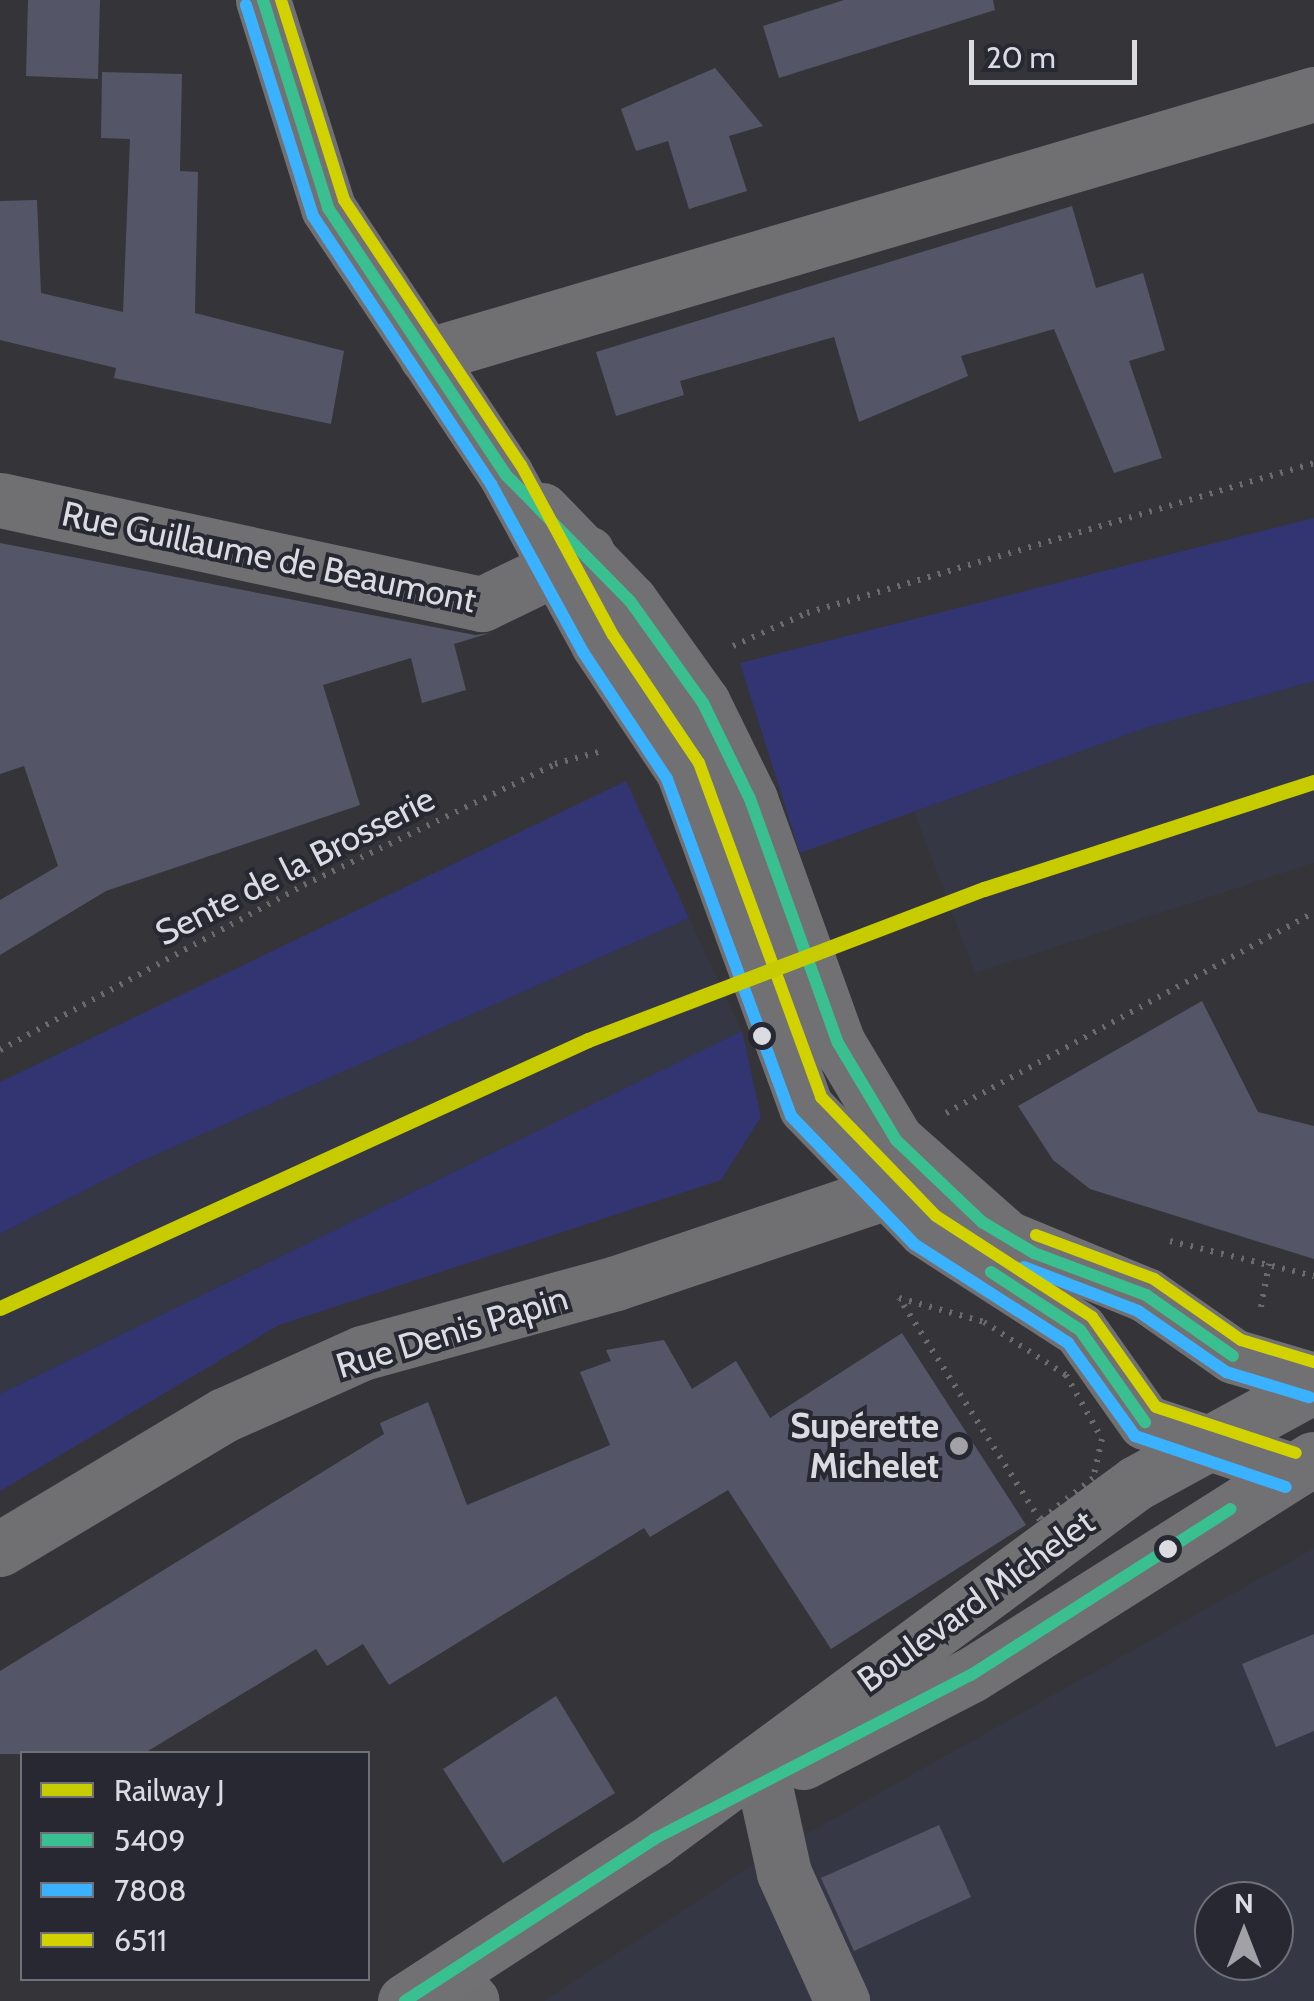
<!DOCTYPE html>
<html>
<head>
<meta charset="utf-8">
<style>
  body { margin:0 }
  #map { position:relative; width:1314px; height:2001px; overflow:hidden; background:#343439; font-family:Cabin,sans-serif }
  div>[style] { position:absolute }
  .built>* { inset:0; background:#363745 }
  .green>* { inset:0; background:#333573 }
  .building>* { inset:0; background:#545667 }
  .path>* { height:6px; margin-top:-3px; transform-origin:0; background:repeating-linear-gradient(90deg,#6b6b6e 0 2.5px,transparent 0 10.5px) }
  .minor>* { height:55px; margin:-27.5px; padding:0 27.5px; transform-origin:27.5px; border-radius:27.5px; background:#707073 }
  .major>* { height:55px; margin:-27.5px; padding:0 27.5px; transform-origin:27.5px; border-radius:27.5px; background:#717174 }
  .bus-1>* { height:12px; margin:-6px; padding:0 6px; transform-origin:6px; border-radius:6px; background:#3abf91 }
  .bus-2>* { height:12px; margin:-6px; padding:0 6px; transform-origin:6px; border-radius:6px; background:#3bb2ff }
  .bus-3>* { height:12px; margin:-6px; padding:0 6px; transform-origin:6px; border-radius:6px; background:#d2d200 }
  .rail-1>* { height:15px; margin:-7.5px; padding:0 7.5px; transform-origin:7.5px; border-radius:7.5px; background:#c6cc00 }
  .dots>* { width:28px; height:28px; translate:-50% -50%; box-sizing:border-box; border:5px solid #272832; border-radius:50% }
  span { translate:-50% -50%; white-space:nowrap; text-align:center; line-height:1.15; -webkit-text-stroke:8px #272832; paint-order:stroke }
  .street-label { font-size:35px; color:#dbdce2 }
  .poi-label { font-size:35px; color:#dbdce2; font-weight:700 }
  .right { translate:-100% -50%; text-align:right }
  .legend { position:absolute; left:20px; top:1751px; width:350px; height:230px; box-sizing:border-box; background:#272832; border:2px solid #6f7078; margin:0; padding:12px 18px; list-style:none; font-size:30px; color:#dbdce2 }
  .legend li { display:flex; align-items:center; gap:20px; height:50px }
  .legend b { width:50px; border:2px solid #6f7078 }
  .north { position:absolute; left:1194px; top:1881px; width:100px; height:100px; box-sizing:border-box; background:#272832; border:2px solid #6f7078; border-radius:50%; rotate:0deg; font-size:28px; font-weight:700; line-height:40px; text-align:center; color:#dbdce2 }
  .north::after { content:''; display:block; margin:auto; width:35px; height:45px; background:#a1a1a7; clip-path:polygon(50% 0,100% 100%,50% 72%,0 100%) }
  .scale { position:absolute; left:969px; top:40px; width:168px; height:45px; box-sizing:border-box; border:5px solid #dbdce2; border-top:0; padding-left:12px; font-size:30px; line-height:35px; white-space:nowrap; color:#dbdce2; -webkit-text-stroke:8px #272832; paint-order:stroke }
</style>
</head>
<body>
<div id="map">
  <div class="built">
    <div style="clip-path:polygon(1314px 681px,1314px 863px,975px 973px,914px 812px,1145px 728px)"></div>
    <div style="clip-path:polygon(689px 918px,742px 1031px,0 1394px,0 1234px,137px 1163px)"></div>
    <div style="clip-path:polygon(evenodd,1314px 1548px,1314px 2001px,544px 2001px,759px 1861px,1314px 1548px,1214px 1901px,1274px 1901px,1274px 1961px,1214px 1961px,1214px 1901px)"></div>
  </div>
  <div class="green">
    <div style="clip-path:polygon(1314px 518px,1314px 681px,1145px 728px,800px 853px,740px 663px)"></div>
    <div style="clip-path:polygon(626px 781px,689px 918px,137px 1163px,0 1234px,0 1082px)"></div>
    <div style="clip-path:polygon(742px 1031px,761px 1117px,721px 1180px,279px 1325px,0 1491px,0 1394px)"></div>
  </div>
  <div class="building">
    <div style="clip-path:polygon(28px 0,100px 0,98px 79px,26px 76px)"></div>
    <div style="clip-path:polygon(844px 0,993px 0,995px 10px,779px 78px,763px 26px)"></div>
    <div style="clip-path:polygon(715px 68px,763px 126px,729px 136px,747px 191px,689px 209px,668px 141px,636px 151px,621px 109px)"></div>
    <div style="clip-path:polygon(102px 72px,182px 74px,180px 171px,198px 172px,195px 313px,344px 351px,331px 424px,114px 378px,116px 368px,0 340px,0 201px,37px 200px,41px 293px,123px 312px,130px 139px,101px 138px)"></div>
    <div style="clip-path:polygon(1072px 206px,1096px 288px,1143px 273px,1165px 350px,1129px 361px,1162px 458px,1114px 473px,1054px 329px,961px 356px,968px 376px,859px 422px,834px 337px,680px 381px,684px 395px,616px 416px,596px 352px)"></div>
    <div style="clip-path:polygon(0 543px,475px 635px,490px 633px,454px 644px,466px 690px,422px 703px,411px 658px,323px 685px,360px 805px,106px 891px,0 955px,0 900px,58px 866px,24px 766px,0 774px)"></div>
    <div style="clip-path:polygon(1202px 1001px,1258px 1112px,1314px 1126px,1314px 1259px,1090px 1189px,1053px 1160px,1018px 1106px)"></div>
    <div style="clip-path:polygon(902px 1333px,1026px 1525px,831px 1649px,728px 1490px,650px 1537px,644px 1528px,389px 1685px,363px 1644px,327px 1666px,316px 1649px,143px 1754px,0 1754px,0 1671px,384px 1434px,380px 1423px,428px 1402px,467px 1505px,610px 1445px,580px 1372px,611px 1361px,606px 1350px,664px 1340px,692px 1389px,736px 1361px,770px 1418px)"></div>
    <div style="clip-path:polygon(1314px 1634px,1314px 1731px,1276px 1747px,1242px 1664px)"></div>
    <div style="clip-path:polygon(556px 1696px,615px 1793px,503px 1863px,443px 1769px)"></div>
    <div style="clip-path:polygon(939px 1825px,971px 1897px,854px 1951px,821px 1878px)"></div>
  </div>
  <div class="path">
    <div style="left:733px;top:646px;width:81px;rotate:-24deg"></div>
    <div style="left:807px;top:613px;width:529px;rotate:-16.48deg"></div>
    <div style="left:0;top:1050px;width:346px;rotate:-28.5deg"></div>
    <div style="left:304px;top:885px;width:279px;rotate:-25.7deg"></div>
    <div style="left:555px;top:764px;width:49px;rotate:-15.5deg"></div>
    <div style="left:946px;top:1113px;width:419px;rotate:-28.6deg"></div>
    <div style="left:1170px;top:1241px;width:148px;rotate:13.7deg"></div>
    <div style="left:899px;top:1298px;width:88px;rotate:15.8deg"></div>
    <div style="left:984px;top:1322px;width:98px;rotate:32.9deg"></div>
    <div style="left:1066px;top:1375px;width:73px;rotate:60.6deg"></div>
    <div style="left:1102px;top:1439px;width:40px;rotate:103deg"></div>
    <div style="left:1093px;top:1478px;width:68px;rotate:141.6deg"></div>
    <div style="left:1040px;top:1520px;width:263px;rotate:-122.4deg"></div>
    <div style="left:1261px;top:1307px;width:44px;rotate:-79.5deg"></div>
  </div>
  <div class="minor">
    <div style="left:426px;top:356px;width:926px;rotate:-16.44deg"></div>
    <div style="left:0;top:500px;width:493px;rotate:12.2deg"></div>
    <div style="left:482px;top:604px;width:117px;rotate:-25.9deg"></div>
    <div style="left:0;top:1549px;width:261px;rotate:-30.9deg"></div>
    <div style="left:224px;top:1415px;width:151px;rotate:-24.2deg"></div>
    <div style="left:362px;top:1353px;width:263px;rotate:-15.4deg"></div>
    <div style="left:616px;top:1283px;width:332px;rotate:-18.6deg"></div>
    <div style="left:764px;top:1782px;width:93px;rotate:77.6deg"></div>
    <div style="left:784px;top:1873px;width:141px;rotate:65.6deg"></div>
    <div style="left:445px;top:1975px;width:37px;rotate:44deg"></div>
  </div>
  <div class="major">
    <div style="left:263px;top:0;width:218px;rotate:72.6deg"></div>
    <div style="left:328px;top:208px;width:321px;rotate:56.3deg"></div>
    <div style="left:506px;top:475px;width:192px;rotate:61.4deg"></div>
    <div style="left:598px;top:644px;width:153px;rotate:56.2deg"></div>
    <div style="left:683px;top:771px;width:358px;rotate:69.9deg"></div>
    <div style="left:806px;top:1107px;width:171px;rotate:45.9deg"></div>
    <div style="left:925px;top:1230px;width:184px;rotate:32.8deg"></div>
    <div style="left:1080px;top:1330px;width:113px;rotate:54.8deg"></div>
    <div style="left:1145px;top:1422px;width:154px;rotate:18.2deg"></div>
    <div style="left:542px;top:510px;width:127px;rotate:46deg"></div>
    <div style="left:630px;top:601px;width:125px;rotate:54.4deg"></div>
    <div style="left:703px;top:703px;width:107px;rotate:63.9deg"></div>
    <div style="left:750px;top:799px;width:259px;rotate:70.2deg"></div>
    <div style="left:838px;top:1043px;width:113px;rotate:59.1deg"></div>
    <div style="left:896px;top:1140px;width:148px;rotate:41.4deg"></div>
    <div style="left:1007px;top:1238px;width:150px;rotate:22.3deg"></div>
    <div style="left:1146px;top:1295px;width:106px;rotate:35deg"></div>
    <div style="left:1233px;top:1356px;width:84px;rotate:16.5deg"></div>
    <div style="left:803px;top:1762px;width:189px;rotate:-27.4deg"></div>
    <div style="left:971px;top:1675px;width:404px;rotate:-32.3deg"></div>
    <div style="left:405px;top:2001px;width:297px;rotate:-33deg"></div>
    <div style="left:654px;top:1839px;width:599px;rotate:-36.45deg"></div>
    <div style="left:1136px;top:1483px;width:203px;rotate:-28.6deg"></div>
  </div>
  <div class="bus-1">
    <div style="left:263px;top:0;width:218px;rotate:72.6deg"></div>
    <div style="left:328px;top:208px;width:321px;rotate:56.3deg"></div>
    <div style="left:506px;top:475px;width:177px;rotate:45.5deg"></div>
    <div style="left:630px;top:601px;width:125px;rotate:54.4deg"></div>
    <div style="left:703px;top:703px;width:107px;rotate:63.9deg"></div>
    <div style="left:750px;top:799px;width:259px;rotate:70.2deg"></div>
    <div style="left:838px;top:1043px;width:113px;rotate:59.1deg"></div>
    <div style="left:896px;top:1140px;width:119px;rotate:43.6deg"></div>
    <div style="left:982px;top:1222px;width:61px;rotate:30.8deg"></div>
    <div style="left:1034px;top:1253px;width:120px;rotate:20.6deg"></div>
    <div style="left:1146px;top:1295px;width:106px;rotate:35deg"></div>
    <div style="left:991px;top:1272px;width:106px;rotate:33.1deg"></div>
    <div style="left:1080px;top:1330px;width:113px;rotate:54.8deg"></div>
    <div style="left:405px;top:2001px;width:297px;rotate:-33deg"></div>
    <div style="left:654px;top:1839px;width:357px;rotate:-27.4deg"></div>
    <div style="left:971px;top:1675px;width:308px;rotate:-32.6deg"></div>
  </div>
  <div class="bus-2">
    <div style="left:246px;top:5px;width:221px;rotate:72.4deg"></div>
    <div style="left:313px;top:216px;width:322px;rotate:56.4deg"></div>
    <div style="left:491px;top:484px;width:192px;rotate:61.3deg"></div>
    <div style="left:583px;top:652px;width:152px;rotate:56.5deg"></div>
    <div style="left:667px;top:779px;width:359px;rotate:69.8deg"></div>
    <div style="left:791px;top:1116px;width:178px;rotate:46.1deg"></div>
    <div style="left:914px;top:1244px;width:183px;rotate:32.7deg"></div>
    <div style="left:1068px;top:1343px;width:115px;rotate:54.2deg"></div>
    <div style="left:1135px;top:1436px;width:159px;rotate:18.7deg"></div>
    <div style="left:1024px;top:1267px;width:122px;rotate:21.1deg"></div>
    <div style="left:1138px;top:1311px;width:107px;rotate:34.7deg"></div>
    <div style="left:1226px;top:1372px;width:87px;rotate:16.8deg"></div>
  </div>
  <div class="bus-3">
    <div style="left:281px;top:0;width:210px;rotate:72.5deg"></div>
    <div style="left:344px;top:200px;width:319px;rotate:56.3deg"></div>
    <div style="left:521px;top:465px;width:193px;rotate:61.6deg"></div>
    <div style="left:613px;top:635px;width:154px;rotate:56.1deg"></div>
    <div style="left:699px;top:763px;width:356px;rotate:69.9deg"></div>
    <div style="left:821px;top:1097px;width:165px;rotate:46deg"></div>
    <div style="left:936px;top:1216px;width:186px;rotate:32.9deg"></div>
    <div style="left:1092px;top:1317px;width:110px;rotate:54.6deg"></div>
    <div style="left:1156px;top:1407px;width:147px;rotate:18.2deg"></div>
    <div style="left:1036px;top:1235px;width:126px;rotate:20.4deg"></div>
    <div style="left:1154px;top:1279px;width:106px;rotate:35deg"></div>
    <div style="left:1241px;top:1340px;width:76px;rotate:16.8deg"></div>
  </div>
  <div class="rail-1">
    <div style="left:0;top:1308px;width:646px;rotate:-24.5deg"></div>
    <div style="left:588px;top:1040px;width:424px;rotate:-20.9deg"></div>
    <div style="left:984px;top:889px;width:347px;rotate:-18deg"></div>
  </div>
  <div class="dots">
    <div style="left:762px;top:1036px;background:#dbdce2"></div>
    <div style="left:959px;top:1446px;background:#a1a1a7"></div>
    <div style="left:1168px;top:1549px;background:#dbdce2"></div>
  </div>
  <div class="street-label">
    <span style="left:269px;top:557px;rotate:12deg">Rue Guillaume de Beaumont</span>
    <span style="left:295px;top:866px;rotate:-27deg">Sente de la Brosserie</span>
    <span style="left:452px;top:1332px;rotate:-17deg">Rue Denis Papin</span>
    <span style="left:976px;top:1601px;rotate:-36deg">Boulevard Michelet</span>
  </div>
  <div class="poi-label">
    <span class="right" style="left:939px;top:1446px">Supérette<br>Michelet</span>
  </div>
  <ul class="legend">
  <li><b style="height:12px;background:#c6cc00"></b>Railway J</li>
  <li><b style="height:12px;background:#3abf91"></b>5409</li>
  <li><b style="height:12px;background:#3bb2ff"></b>7808</li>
  <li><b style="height:12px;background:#d2d200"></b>6511</li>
  </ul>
  <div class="north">N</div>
  <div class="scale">20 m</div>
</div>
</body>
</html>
